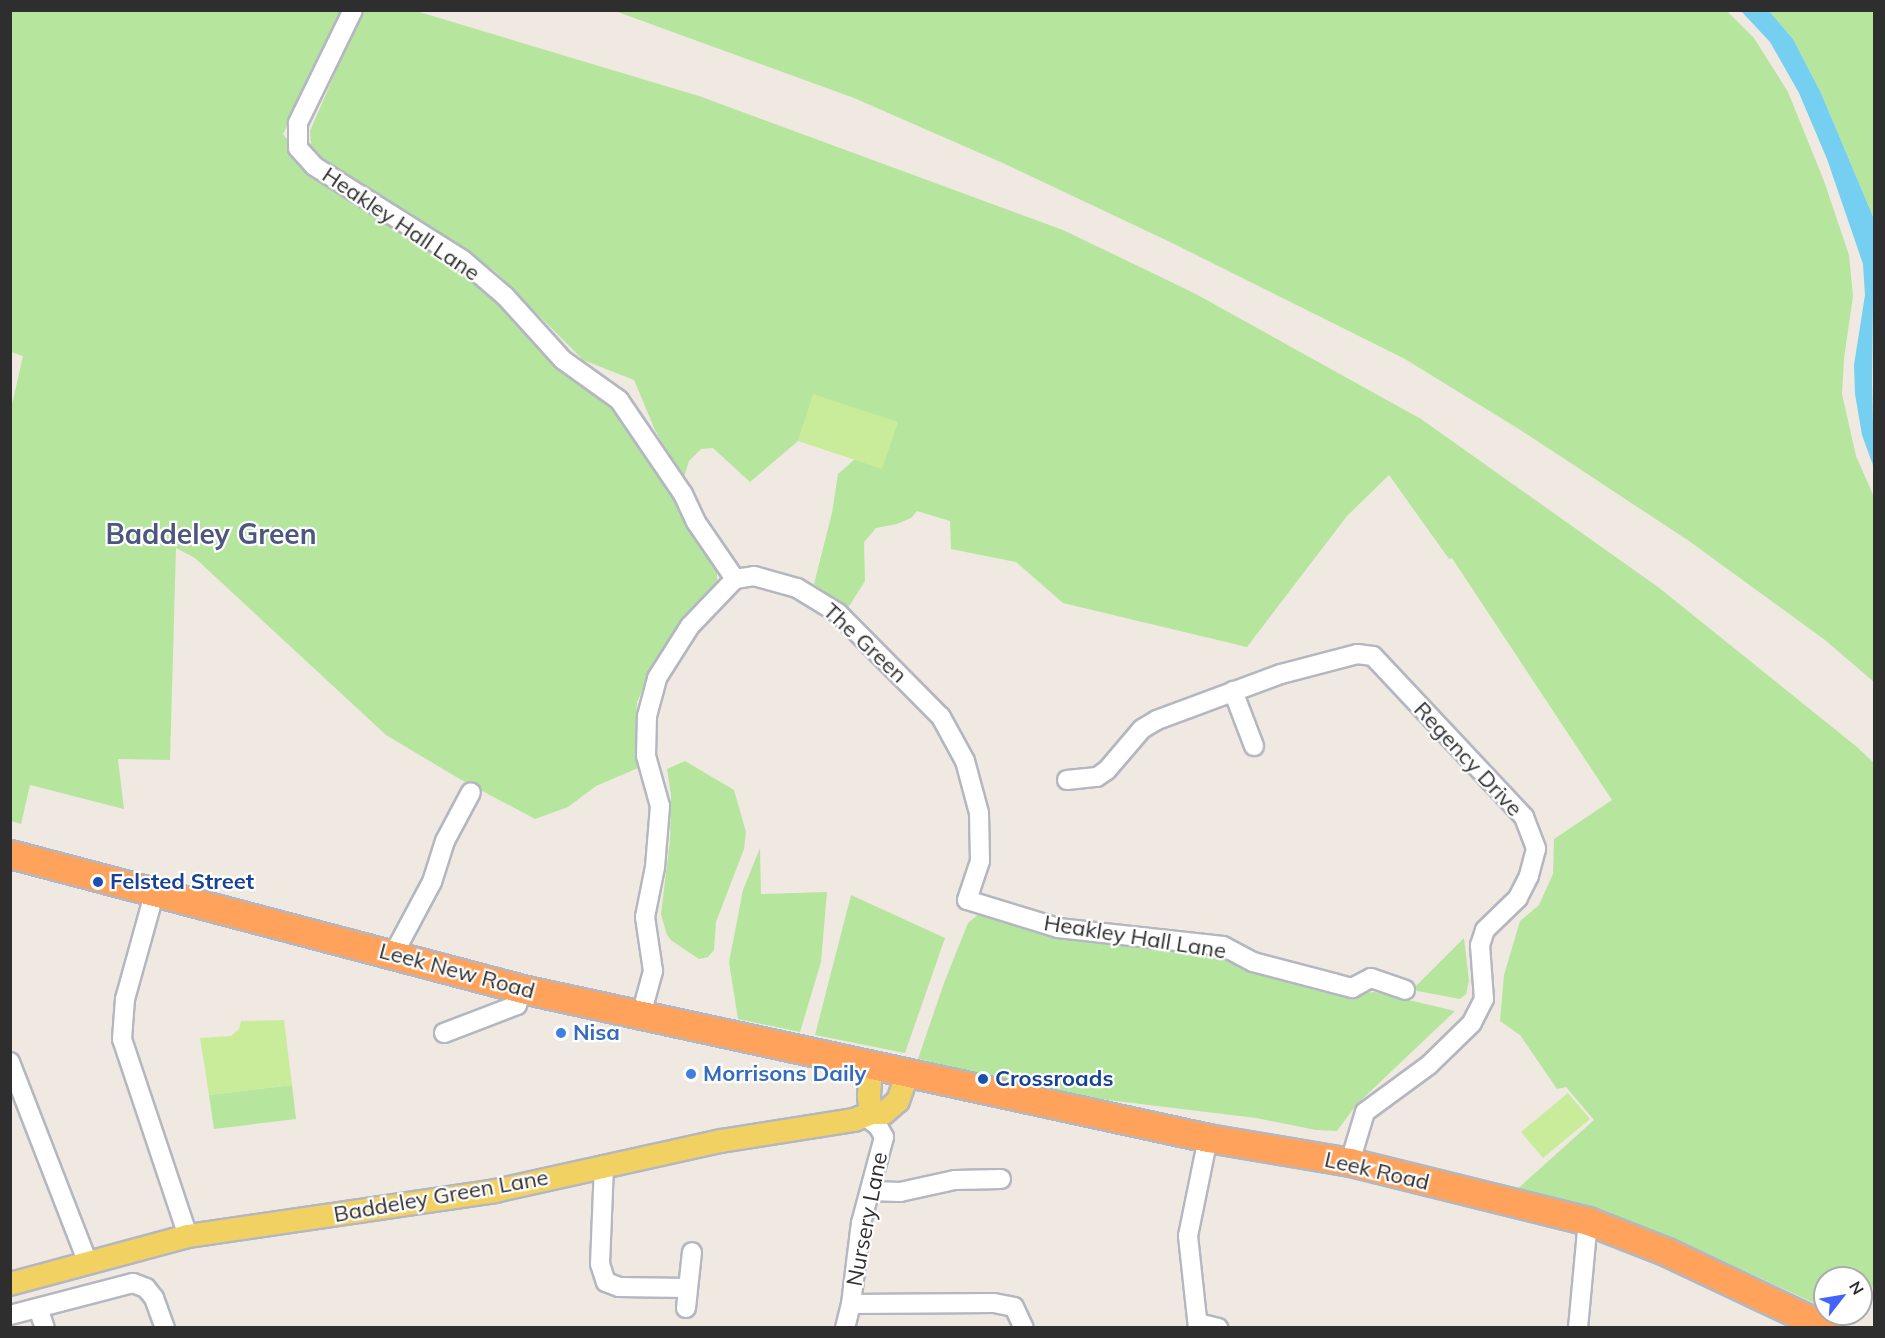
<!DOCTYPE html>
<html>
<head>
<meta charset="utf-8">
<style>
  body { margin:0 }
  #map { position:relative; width:1885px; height:1338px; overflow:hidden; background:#efe9e1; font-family:Mulish,sans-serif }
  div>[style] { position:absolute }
  .green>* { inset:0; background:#b6e59e }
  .pitch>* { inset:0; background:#c9ec9a }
  .water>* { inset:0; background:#75cff0 }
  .roads { filter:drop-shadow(2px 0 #b4b7c1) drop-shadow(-2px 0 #b4b7c1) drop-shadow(0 2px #b4b7c1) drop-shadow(0 -2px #b4b7c1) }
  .minor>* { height:18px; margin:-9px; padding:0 9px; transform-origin:9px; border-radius:9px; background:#fff }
  .major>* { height:22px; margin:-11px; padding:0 11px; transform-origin:11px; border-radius:11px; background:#f2d163 }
  .highway>* { height:27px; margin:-13.5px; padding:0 13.5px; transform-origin:13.5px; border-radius:13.5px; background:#ffa35c }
  .dots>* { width:16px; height:16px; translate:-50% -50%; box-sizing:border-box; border:3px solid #fff; border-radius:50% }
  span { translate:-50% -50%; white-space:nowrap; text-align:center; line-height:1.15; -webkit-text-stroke:4.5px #fff; paint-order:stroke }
  .street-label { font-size:22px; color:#2e2e2e }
  .transit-label { font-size:22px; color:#164399; font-weight:700 }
  .left { translate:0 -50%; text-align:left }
  .shop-label { font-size:22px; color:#366cbe; font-weight:700 }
  .district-label { font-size:28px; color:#4d5680; font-weight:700 }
  .frame { position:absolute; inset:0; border:12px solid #2e2e2e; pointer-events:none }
  .north { position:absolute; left:1813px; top:1266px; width:60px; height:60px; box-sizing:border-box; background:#fff; border:2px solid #ababab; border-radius:50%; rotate:59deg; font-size:16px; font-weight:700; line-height:24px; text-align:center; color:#2e2e2e }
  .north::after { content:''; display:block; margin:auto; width:21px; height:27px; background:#4264fb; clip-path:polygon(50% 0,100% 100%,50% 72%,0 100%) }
</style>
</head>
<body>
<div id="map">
  <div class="green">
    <div style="clip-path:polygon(11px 11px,345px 11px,283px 134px,291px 144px,499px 299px,547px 356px,599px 396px,632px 430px,717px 564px,717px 582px,670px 637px,651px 670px,637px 702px,635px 735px,638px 768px,596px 786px,568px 807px,535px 819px,458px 778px,386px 735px,195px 558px,176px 548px,170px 760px,118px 759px,124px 809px,30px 785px,21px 824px,11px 821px,10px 413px,23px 356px,11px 352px)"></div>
    <div style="clip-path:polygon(362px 11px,416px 11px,699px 96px,1063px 230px,1194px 293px,1421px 419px,1658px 587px,1857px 747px,1874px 763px,1874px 1288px,1871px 1287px,1861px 1295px,1861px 1278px,1825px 1278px,1825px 1308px,1669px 1236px,1611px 1215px,1513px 1193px,1594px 1120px,1566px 1087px,1557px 1089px,1520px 1035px,1500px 1021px,1504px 975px,1520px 921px,1539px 905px,1553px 874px,1554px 839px,1612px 800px,1452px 558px,1449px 559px,1389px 475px,1347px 516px,1247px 647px,1063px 603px,1016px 562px,951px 549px,950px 521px,917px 511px,911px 518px,897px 524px,876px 528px,864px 542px,865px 581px,848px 608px,814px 584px,832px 513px,838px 474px,855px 459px,882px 468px,814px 394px,798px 441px,750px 482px,713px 448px,701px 449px,689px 461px,683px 480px,655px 430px,634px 380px,583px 360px,495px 271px,321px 158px,311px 145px,310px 131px)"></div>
    <div style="clip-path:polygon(615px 11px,1727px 11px,1754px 38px,1788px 92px,1824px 181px,1849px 255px,1853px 296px,1844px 358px,1842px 394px,1856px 456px,1874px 497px,1874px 682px,1825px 640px,1689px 541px,1522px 431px,1405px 359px,1168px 241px,1005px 164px,854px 98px)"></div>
    <div style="clip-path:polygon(1769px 11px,1874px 11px,1874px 219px,1821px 93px,1793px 39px)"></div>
    <div style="clip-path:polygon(685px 761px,734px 790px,746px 832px,744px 849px,716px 922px,714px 950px,708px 957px,699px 959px,672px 941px,667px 935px,661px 914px,670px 840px,671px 795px,667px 769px)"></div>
    <div style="clip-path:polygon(760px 848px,761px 894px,827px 892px,821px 962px,800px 1032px,738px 1019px,729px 962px,743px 890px)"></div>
    <div style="clip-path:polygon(851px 895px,945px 938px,905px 1053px,815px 1035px)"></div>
    <div style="clip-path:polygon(980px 913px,1222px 950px,1348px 994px,1375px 992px,1455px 1011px,1357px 1104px,1337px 1131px,1316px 1130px,1256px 1118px,1083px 1097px,918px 1059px,944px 983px,968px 923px)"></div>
    <div style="clip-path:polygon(1464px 938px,1469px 981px,1466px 994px,1460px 999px,1412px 990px)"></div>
    <div style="clip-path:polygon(292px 1085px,296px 1119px,214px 1129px,209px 1095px)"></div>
  </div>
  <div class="pitch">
    <div style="clip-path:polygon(813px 394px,898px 422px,882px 469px,798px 441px)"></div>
    <div style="clip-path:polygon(284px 1020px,292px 1085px,209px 1095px,200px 1038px,231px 1036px,239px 1029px,241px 1021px)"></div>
    <div style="clip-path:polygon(1568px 1093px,1590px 1119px,1543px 1158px,1521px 1132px)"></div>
  </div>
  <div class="water">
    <div style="clip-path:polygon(1741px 11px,1769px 11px,1793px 39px,1821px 93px,1874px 219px,1872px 380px,1874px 468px,1862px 435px,1855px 394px,1854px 365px,1865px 295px,1863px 264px,1827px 159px,1799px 93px,1770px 42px)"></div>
  </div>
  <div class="roads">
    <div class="minor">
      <div style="left:353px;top:10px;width:126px;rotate:116deg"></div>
      <div style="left:298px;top:123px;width:25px;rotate:90deg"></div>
      <div style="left:298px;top:148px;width:24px;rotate:48deg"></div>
      <div style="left:314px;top:166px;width:176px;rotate:32.2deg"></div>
      <div style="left:463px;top:260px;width:55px;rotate:40.6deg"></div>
      <div style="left:505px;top:296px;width:86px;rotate:47.8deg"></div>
      <div style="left:563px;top:360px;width:69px;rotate:35.5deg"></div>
      <div style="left:619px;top:400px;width:114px;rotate:55.8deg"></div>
      <div style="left:683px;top:494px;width:31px;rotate:65deg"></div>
      <div style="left:696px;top:522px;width:69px;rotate:55.6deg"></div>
      <div style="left:1233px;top:691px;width:59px;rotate:69.1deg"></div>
      <div style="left:1067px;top:780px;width:30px;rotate:-6deg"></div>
      <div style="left:1097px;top:777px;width:12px;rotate:-35deg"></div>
      <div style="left:1107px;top:770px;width:54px;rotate:-49.5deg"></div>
      <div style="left:1142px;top:729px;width:17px;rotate:-31deg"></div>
      <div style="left:1157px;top:720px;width:132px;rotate:-20.4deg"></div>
      <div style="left:1281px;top:674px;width:79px;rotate:-14.7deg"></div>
      <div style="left:1357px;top:654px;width:16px;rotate:7deg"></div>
      <div style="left:1373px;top:656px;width:221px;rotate:46.8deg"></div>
      <div style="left:1524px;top:817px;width:34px;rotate:69deg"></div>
      <div style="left:1536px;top:849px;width:28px;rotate:105deg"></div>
      <div style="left:1529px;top:876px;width:25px;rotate:117deg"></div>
      <div style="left:1518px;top:898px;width:46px;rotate:135.9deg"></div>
      <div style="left:1485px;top:930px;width:16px;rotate:108deg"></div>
      <div style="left:1480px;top:945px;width:54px;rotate:85.8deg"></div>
      <div style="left:1484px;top:999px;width:27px;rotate:117deg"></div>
      <div style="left:1472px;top:1023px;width:60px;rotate:135.7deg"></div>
      <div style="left:1429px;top:1065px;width:79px;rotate:143.7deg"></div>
      <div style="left:1365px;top:1112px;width:52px;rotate:106.7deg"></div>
      <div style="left:155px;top:891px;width:112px;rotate:105.5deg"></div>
      <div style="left:125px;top:999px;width:40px;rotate:94.3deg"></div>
      <div style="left:122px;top:1039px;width:208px;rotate:71.5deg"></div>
      <div style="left:393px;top:955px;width:83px;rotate:-61.9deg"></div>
      <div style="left:432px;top:882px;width:43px;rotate:-72.4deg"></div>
      <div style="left:445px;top:841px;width:55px;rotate:-62deg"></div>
      <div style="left:641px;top:1015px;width:46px;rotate:-74.7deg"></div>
      <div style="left:653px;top:971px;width:55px;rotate:-98.4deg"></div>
      <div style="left:645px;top:917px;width:51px;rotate:-78.7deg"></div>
      <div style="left:655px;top:867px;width:61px;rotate:-85.3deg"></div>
      <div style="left:660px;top:806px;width:52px;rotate:-105.6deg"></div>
      <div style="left:646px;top:756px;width:40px;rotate:-88.6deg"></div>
      <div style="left:647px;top:716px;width:39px;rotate:-75deg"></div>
      <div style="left:657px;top:678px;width:62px;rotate:-57.6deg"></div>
      <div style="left:690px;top:626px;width:65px;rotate:-46.2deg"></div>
      <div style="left:735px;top:579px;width:19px;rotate:-9deg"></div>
      <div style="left:754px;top:576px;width:45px;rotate:15.6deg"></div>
      <div style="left:797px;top:588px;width:48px;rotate:31.4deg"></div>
      <div style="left:838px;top:613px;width:146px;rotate:45.3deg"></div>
      <div style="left:941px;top:717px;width:50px;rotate:61.4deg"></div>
      <div style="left:965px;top:761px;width:54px;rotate:74.9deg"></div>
      <div style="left:979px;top:813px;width:48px;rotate:88.8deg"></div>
      <div style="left:980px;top:861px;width:41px;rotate:108.4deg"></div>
      <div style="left:967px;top:900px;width:95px;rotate:17.1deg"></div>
      <div style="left:1058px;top:928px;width:166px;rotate:6.2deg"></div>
      <div style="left:1223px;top:946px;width:34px;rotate:28deg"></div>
      <div style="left:1253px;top:962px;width:83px;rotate:14.7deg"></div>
      <div style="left:1333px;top:983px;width:20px;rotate:15deg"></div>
      <div style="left:1352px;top:988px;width:21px;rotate:-28deg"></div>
      <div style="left:1371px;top:978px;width:36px;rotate:19deg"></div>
      <div style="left:444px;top:1033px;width:78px;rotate:-21deg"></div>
      <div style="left:517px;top:1005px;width:17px;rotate:-73deg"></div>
      <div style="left:10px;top:1062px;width:216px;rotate:68.8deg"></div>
      <div style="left:604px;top:1165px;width:99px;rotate:92.3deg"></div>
      <div style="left:600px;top:1264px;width:19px;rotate:72deg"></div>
      <div style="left:606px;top:1282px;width:14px;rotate:21deg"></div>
      <div style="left:619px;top:1287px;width:69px;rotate:0.8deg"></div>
      <div style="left:870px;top:1191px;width:30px;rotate:2deg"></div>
      <div style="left:900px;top:1192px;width:56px;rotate:-12.3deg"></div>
      <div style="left:955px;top:1180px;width:46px;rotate:-1.2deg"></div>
      <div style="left:851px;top:1304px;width:143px;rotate:-0.4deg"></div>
      <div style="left:994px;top:1303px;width:20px;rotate:11deg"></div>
      <div style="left:1014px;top:1307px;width:23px;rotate:65deg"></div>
      <div style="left:38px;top:1308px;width:21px;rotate:71deg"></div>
      <div style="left:686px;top:1308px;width:56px;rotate:-83.9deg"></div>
      <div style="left:10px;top:1315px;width:127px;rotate:-14.6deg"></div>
      <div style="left:133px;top:1283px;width:14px;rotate:21deg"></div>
      <div style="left:146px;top:1288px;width:13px;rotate:51deg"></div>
      <div style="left:154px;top:1298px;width:32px;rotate:70deg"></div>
      <div style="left:1198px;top:1323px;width:21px;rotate:14deg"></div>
      <div style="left:845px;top:1328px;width:25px;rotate:-76deg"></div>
      <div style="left:851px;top:1304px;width:82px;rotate:-83deg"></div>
      <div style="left:861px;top:1223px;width:89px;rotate:-75deg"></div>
      <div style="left:884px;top:1137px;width:13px;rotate:-119deg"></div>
      <div style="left:878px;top:1126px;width:15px;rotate:-143deg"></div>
      <div style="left:1198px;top:1328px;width:93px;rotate:-96.2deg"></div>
      <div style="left:1188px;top:1236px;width:100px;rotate:-78.5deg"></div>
      <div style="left:1578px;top:1328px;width:107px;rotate:-84.7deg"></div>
    </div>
    <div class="major">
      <div style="left:871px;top:1113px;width:17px;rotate:-97deg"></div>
      <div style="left:869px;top:1096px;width:31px;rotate:-86deg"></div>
      <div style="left:10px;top:1284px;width:184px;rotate:-15.1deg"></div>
      <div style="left:188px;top:1236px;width:310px;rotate:-8.3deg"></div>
      <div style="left:495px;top:1191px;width:231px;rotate:-12.5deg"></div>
      <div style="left:721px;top:1141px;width:135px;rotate:-9deg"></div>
      <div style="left:854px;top:1120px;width:18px;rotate:-22deg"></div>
      <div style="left:871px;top:1113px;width:13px"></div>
      <div style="left:884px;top:1113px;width:18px;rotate:-41deg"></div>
      <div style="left:898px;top:1101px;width:31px;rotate:-71deg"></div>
    </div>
    <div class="highway">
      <div style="left:10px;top:854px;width:529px;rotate:14.77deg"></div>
      <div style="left:522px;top:989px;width:702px;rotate:12.25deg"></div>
      <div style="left:1208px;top:1138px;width:144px;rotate:9.6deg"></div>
      <div style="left:1350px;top:1162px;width:245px;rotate:13.9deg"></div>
      <div style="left:1588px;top:1221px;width:85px;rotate:21.4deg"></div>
      <div style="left:1667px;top:1252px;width:178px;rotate:25.3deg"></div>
    </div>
  </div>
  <div class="dots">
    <div style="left:98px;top:882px;background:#1a4fb4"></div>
    <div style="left:561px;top:1033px;background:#3f7fe0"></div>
    <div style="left:691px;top:1074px;background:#3f7fe0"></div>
    <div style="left:983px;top:1079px;background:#1a4fb4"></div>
  </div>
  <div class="street-label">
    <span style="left:401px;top:224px;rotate:34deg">Heakley Hall Lane</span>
    <span style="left:865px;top:643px;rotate:43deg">The Green</span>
    <span style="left:1468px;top:759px;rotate:47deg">Regency Drive</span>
    <span style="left:1135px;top:937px;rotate:9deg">Heakley Hall Lane</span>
    <span style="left:457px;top:971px;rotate:15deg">Leek New Road</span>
    <span style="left:1377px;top:1171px;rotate:13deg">Leek Road</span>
    <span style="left:441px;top:1196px;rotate:-10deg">Baddeley Green Lane</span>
    <span style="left:867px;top:1219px;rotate:-79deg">Nursery Lane</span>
  </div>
  <div class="transit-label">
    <span class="left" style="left:110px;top:882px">Felsted Street</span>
    <span class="left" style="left:995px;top:1079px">Crossroads</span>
  </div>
  <div class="shop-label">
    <span class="left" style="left:573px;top:1033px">Nisa</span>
    <span class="left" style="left:703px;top:1074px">Morrisons Daily</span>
  </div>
  <div class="district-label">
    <span style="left:211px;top:534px">Baddeley Green</span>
  </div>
  <div class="frame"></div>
  <div class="north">N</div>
</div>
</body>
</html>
